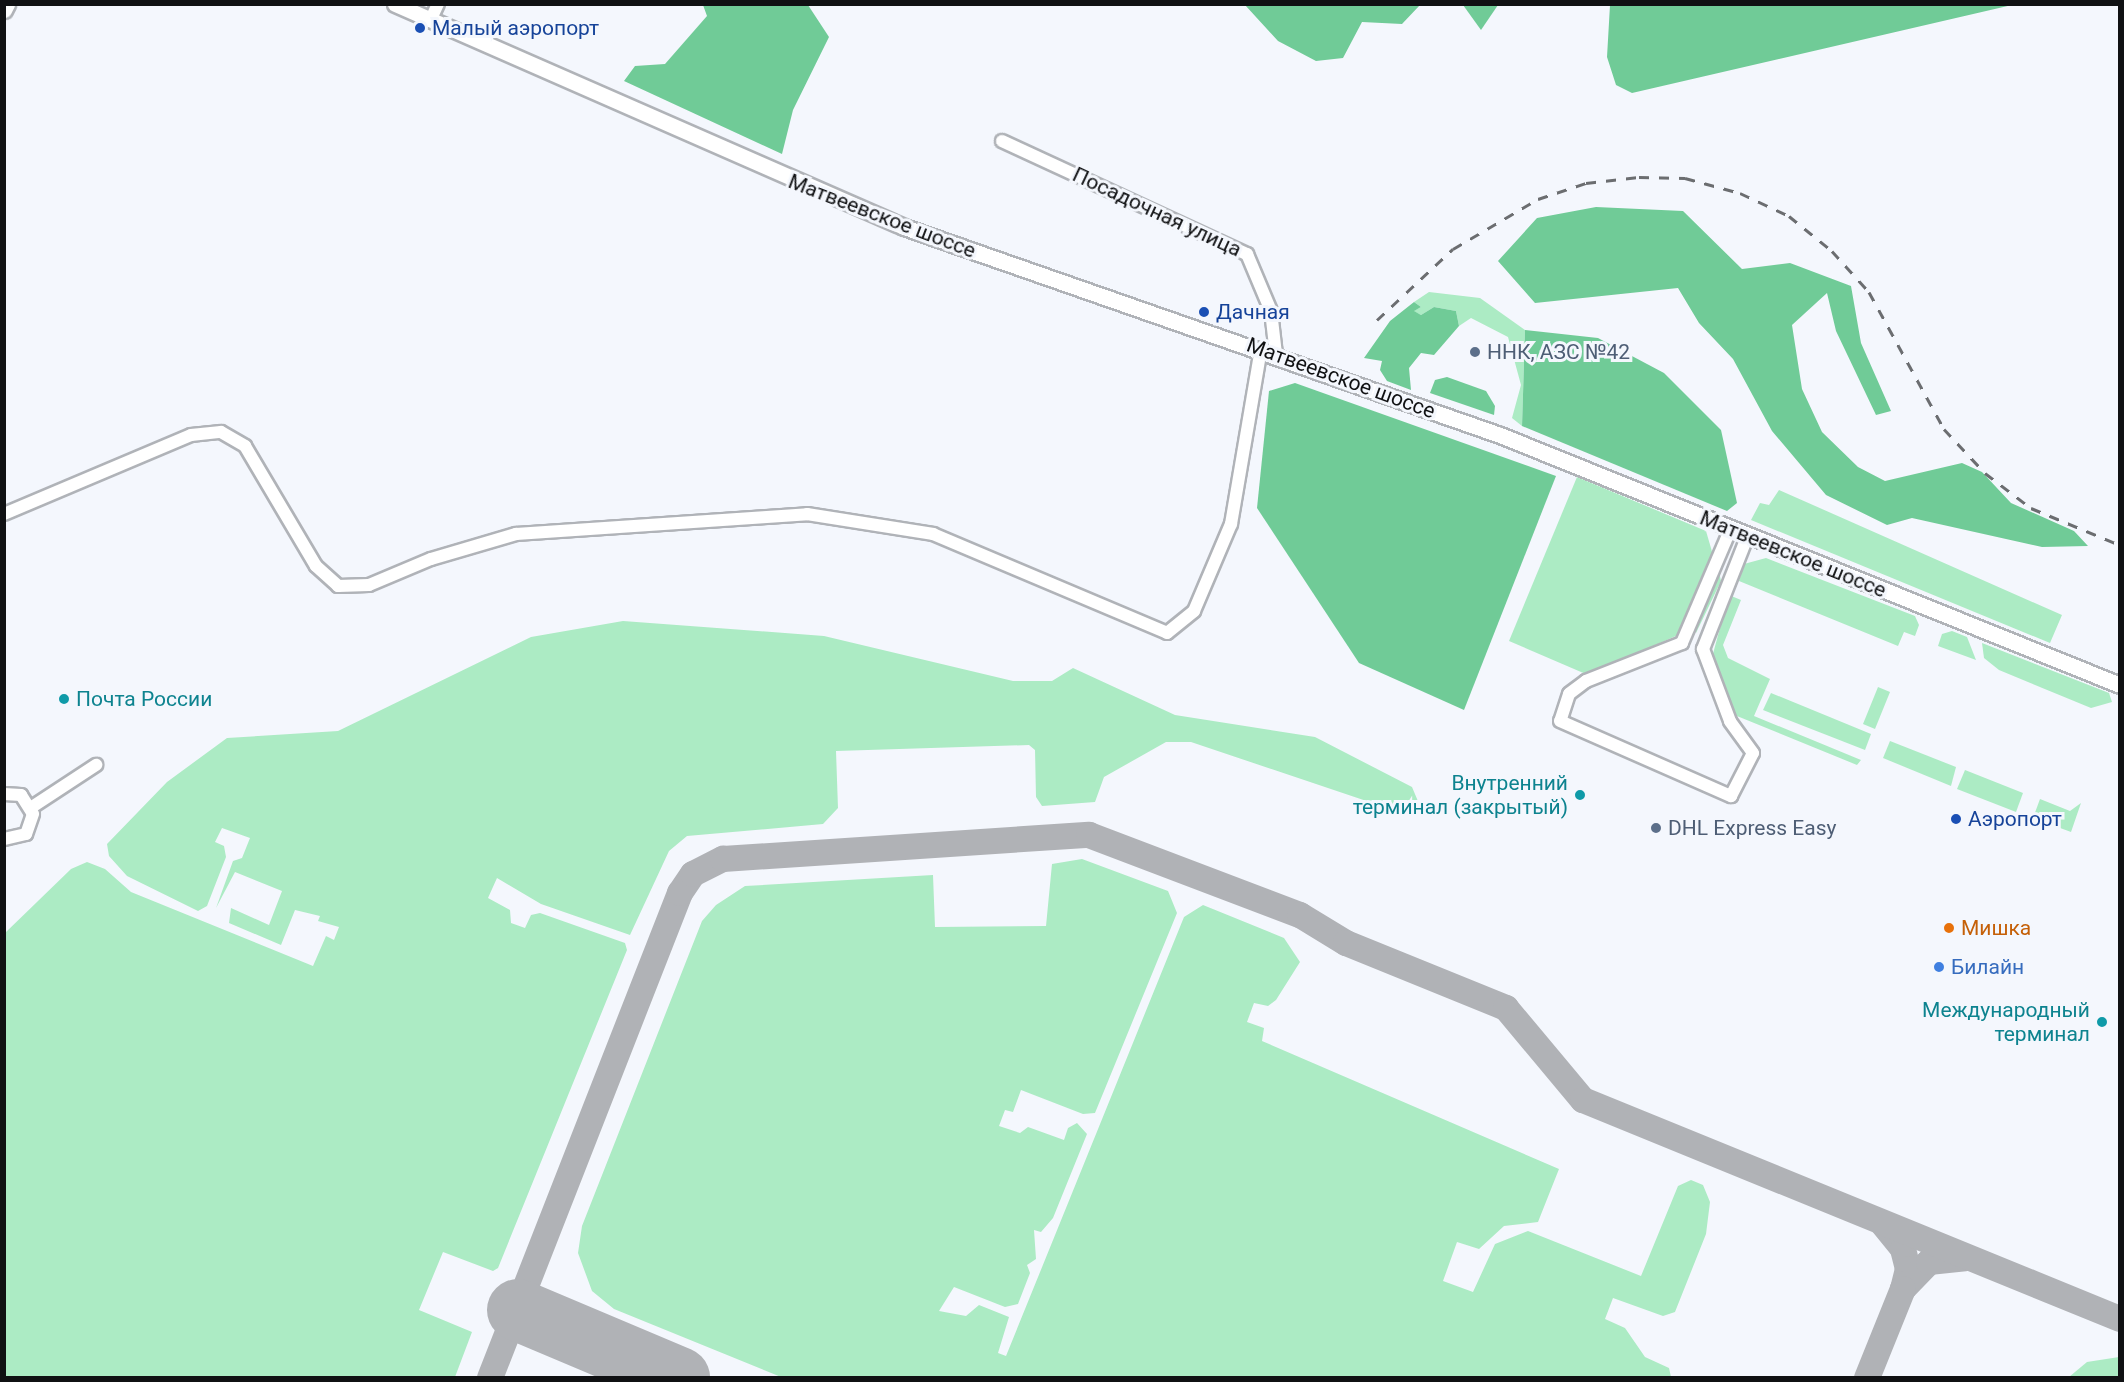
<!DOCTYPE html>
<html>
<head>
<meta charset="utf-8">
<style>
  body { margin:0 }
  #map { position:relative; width:2124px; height:1382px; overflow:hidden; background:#f4f7fd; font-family:Roboto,sans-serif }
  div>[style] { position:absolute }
  .green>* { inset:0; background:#acebc4 }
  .forest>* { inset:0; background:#70cb97 }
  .taxiway>* { height:26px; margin:-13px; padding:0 13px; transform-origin:13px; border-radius:13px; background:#b0b2b6 }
  .runway>* { height:62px; margin:-31px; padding:0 31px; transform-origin:31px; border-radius:31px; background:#b0b2b6 }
  .roads { filter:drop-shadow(2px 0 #b0b3b8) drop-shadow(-2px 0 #b0b3b8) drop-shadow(0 2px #b0b3b8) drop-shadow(0 -2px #b0b3b8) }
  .minor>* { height:12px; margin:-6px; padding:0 6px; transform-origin:6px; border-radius:6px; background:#fff }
  .major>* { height:15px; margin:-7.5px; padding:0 7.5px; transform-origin:7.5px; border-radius:7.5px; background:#fff }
  .rail>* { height:3px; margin-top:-1.5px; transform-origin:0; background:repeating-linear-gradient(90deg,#6b6d70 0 10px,transparent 0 20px) }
  .dots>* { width:16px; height:16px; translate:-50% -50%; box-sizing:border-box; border:3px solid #f4f7fd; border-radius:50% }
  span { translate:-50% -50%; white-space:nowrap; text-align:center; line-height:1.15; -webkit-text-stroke:6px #f4f7fd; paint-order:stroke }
  .transit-label { font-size:21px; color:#164399 }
  .left { translate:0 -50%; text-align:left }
  .street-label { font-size:21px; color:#101113 }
  .service-label { font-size:21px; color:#4e5e75 }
  .culture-label { font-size:21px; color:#0d838f }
  .right { translate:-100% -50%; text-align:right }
  .food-label { font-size:21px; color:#c56008 }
  .shop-label { font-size:21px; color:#366cbe }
  .frame { position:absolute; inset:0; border:6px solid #101113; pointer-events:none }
</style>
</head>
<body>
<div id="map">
  <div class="green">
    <div style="clip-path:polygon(1429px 292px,1480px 298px,1525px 330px,1522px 426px,1512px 418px,1521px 385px,1508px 337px,1471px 318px,1459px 326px,1456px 311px,1434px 307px,1421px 315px,1413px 311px,1421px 307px,1414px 302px)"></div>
    <div style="clip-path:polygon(1577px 477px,1706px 531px,1713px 555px,1678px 635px,1588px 675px,1509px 641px)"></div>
    <div style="clip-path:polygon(1779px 490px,2062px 615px,2050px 643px,1751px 520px,1760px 503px,1769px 505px)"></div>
    <div style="clip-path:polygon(1766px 558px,1915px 616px,1919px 625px,1915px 636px,1904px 632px,1898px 646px,1739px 581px,1744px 564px)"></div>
    <div style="clip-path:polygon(1719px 572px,1721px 581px,1696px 633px,1695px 628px)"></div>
    <div style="clip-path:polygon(1729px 595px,1741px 600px,1723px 645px,1728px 658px,1770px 679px,1754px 716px,1861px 760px,1857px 765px,1732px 714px,1711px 661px)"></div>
    <div style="clip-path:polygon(623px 621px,824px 636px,1013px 681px,1052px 681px,1073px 668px,1175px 715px,1315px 737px,1412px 787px,1420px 806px,1411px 816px,1191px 742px,1166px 742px,1104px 777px,1095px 802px,1042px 806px,1036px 797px,1035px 750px,1029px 745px,836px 751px,838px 808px,823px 824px,687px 836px,669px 851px,630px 935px,541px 904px,497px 878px,488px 898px,510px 910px,511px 923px,525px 928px,531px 915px,540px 913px,625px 943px,627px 950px,498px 1268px,493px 1271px,443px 1252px,419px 1310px,472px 1332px,455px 1377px,5px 1377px,5px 933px,71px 869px,87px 862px,105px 869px,131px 892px,313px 966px,326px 936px,334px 940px,339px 927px,318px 921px,320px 916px,295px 910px,281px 945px,229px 923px,231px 908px,269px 925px,282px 891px,235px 872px,216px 908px,233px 861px,242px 858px,250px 838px,222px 828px,215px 842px,224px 846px,226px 857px,207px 906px,198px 911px,127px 876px,109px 856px,107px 844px,167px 782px,227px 738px,338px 731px,531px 637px)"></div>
    <div style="clip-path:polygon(1952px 631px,1967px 637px,1976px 660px,1938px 646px,1942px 634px)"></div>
    <div style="clip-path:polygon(1982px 643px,2109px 693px,2112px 702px,2091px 708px,1999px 670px,1984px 658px)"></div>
    <div style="clip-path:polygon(1878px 687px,1890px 692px,1875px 729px,1863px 724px)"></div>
    <div style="clip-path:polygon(1771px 693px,1871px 734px,1865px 750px,1763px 710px)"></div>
    <div style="clip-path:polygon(1890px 741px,1956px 767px,1951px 786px,1883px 758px)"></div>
    <div style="clip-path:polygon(1965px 770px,2023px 793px,2016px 812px,1957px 789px)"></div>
    <div style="clip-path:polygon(2040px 799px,2070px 811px,2081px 803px,2071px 832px,2033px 818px)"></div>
    <div style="clip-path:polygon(1082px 859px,1168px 891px,1177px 913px,1095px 1113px,1083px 1114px,1021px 1090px,1013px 1112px,1005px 1110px,999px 1126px,1020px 1133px,1028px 1127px,1064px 1140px,1068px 1128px,1077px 1123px,1087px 1134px,1053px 1218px,1041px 1232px,1034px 1230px,1036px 1259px,1027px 1265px,1030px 1273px,1018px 1304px,1005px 1307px,954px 1287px,939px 1311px,966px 1316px,979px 1305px,1009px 1317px,998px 1353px,1006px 1356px,1184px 917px,1203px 905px,1284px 938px,1300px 962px,1276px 1000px,1268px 1006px,1254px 1003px,1247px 1022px,1264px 1028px,1262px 1041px,1559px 1169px,1538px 1222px,1504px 1226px,1479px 1249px,1457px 1242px,1443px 1281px,1473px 1292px,1495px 1244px,1528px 1231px,1641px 1276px,1678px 1186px,1691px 1180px,1703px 1185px,1710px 1202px,1706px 1234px,1675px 1312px,1663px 1316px,1613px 1298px,1605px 1319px,1625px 1328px,1645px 1357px,1669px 1368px,1671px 1377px,781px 1377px,614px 1309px,592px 1291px,578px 1253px,582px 1226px,702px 921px,716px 905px,745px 886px,933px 875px,935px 927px,1046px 926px,1052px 864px)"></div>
    <div style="clip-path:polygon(2119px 1357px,2119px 1377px,2069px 1377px,2087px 1362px)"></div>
  </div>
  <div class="forest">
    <div style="clip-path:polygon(703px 5px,808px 5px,829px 37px,793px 110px,782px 154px,624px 81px,635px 66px,665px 64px,707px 16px)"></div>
    <div style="clip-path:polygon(1245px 5px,1420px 5px,1402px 24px,1362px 22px,1343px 58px,1316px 61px,1278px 41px)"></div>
    <div style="clip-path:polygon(1463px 5px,1498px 5px,1481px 30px)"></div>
    <div style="clip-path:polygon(1610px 5px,1610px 4px,2012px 5px,1632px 93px,1616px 85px,1607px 57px)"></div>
    <div style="clip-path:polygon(1596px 207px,1683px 211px,1742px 269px,1790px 263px,1851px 286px,1861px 343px,1891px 411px,1876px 415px,1836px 331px,1827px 293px,1792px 325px,1802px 389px,1822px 432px,1858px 467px,1885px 481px,1962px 463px,1982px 472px,2011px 503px,2074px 531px,2088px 546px,2042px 547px,1912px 518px,1887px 525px,1826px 495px,1772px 431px,1733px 359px,1699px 323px,1678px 288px,1535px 303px,1498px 261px,1537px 218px)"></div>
    <div style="clip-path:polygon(1414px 302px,1421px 307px,1414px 311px,1421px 315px,1434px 307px,1456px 311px,1459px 326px,1434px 355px,1421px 353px,1409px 368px,1411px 390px,1387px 381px,1380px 370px,1382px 361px,1364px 358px,1390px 321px)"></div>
    <div style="clip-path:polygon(1525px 330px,1598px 338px,1664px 373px,1721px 430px,1737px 503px,1727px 511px,1522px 426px)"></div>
    <div style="clip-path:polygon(1447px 377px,1486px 391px,1495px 406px,1494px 415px,1430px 393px,1435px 380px)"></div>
    <div style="clip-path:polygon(1295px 383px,1556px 476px,1464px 710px,1359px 663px,1257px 508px,1269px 391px)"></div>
  </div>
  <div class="taxiway">
    <div style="left:1883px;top:1224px;width:32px;rotate:51deg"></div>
    <div style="left:1903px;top:1249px;width:21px;rotate:76deg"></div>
    <div style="left:1908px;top:1269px;width:21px;rotate:104deg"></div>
    <div style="left:1903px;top:1289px;width:37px;rotate:-46deg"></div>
    <div style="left:1929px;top:1262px;width:36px;rotate:-6deg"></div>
    <div style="left:490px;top:1378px;width:521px;rotate:-68.61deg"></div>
    <div style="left:680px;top:893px;width:23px;rotate:-56deg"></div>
    <div style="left:693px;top:874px;width:34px;rotate:-27deg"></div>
    <div style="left:723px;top:859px;width:367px;rotate:-3.8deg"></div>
    <div style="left:1089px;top:835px;width:226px;rotate:20.8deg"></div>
    <div style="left:1300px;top:915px;width:54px;rotate:31.3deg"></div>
    <div style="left:1346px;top:943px;width:173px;rotate:22.1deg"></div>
    <div style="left:1506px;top:1008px;width:120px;rotate:50.1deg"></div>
    <div style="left:1583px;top:1100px;width:580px;rotate:22.19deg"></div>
    <div style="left:1867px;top:1378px;width:96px;rotate:-68deg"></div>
  </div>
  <div class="runway">
    <div style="left:518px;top:1310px;width:175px;rotate:22.9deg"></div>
  </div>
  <div class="roads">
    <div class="minor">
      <div style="left:430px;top:21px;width:19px;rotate:-65deg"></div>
      <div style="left:1002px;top:141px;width:270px;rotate:24.8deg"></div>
      <div style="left:1247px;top:254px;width:62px;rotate:67.2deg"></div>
      <div style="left:1271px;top:311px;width:43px;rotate:83.4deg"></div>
      <div style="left:4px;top:514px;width:203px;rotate:-22.9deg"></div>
      <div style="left:191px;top:435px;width:30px;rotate:-6deg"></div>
      <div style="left:221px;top:432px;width:28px;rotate:30deg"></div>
      <div style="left:245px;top:446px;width:139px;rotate:59.4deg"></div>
      <div style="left:316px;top:566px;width:30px;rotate:42deg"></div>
      <div style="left:338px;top:586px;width:31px;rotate:-2deg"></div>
      <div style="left:369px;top:585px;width:67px;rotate:-22.8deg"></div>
      <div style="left:431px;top:559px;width:89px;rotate:-16.4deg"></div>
      <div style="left:516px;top:534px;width:292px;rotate:-3.9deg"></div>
      <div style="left:807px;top:514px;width:128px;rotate:9deg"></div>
      <div style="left:933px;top:534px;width:254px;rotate:22.9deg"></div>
      <div style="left:1167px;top:633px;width:35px;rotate:-39deg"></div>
      <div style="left:1194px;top:611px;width:95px;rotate:-67deg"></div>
      <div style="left:1231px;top:524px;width:178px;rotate:-80.3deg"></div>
      <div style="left:1731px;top:528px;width:125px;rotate:113.1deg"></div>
      <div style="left:1682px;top:643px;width:103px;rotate:158.4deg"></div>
      <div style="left:1586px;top:681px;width:21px;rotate:143deg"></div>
      <div style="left:1569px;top:694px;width:28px;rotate:108deg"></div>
      <div style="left:1560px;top:721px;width:187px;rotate:23.7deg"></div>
      <div style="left:1731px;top:796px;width:48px;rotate:-62.9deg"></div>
      <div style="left:1753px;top:753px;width:39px;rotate:-126deg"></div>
      <div style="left:1730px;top:721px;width:77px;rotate:-110.6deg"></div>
      <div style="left:1703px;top:649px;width:123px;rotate:-68.5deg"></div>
      <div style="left:4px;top:794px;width:17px;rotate:3deg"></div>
      <div style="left:21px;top:795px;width:22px;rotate:58deg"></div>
      <div style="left:33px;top:814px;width:21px;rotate:109deg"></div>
      <div style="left:26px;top:834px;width:23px;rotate:167deg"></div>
      <div style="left:32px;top:807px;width:77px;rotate:-33.3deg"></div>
    </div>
    <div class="major">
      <div style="left:395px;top:4px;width:556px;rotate:23.66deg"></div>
      <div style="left:904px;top:227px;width:631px;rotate:19.24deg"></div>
      <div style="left:1500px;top:435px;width:669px;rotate:21.96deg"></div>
      <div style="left:4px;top:10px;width:7px;rotate:-63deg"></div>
    </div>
  </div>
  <div class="rail">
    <div style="left:1377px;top:320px;width:104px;rotate:-43.1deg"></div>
    <div style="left:1453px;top:249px;width:99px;rotate:-30.5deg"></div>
    <div style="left:1538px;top:199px;width:51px;rotate:-18.4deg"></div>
    <div style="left:1586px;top:183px;width:53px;rotate:-6.5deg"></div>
    <div style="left:1639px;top:177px;width:46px;rotate:1.2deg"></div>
    <div style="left:1685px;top:178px;width:57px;rotate:15.3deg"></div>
    <div style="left:1740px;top:193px;width:54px;rotate:25.1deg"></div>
    <div style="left:1789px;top:216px;width:55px;rotate:39.1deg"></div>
    <div style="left:1832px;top:251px;width:55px;rotate:47.9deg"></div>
    <div style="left:1869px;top:292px;width:156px;rotate:61.3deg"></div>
    <div style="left:1944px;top:429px;width:60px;rotate:47deg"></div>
    <div style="left:1985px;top:473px;width:58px;rotate:37.3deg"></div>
    <div style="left:2031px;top:508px;width:96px;rotate:22.6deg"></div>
  </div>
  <div class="dots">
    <div style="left:420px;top:28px;background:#1a4fb4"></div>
    <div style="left:1204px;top:312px;background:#1a4fb4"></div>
    <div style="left:1475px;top:352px;background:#5c6f8a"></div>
    <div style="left:64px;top:699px;background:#0f9aa8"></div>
    <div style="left:1580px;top:795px;background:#0f9aa8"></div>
    <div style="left:1956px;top:819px;background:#1a4fb4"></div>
    <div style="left:1656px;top:828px;background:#5c6f8a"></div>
    <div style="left:1949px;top:928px;background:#e8710a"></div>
    <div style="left:1939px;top:967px;background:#3f7fe0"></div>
    <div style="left:2102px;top:1022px;background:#0f9aa8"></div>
  </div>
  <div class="transit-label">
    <span class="left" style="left:432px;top:28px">Малый аэропорт</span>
    <span class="left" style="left:1216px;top:312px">Дачная</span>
    <span class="left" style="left:1968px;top:819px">Аэропорт</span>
  </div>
  <div class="street-label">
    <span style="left:1157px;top:212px;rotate:25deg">Посадочная улица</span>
    <span style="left:882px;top:216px;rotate:21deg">Матвеевское шоссе</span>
    <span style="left:1341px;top:378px;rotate:20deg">Матвеевское шоссе</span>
    <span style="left:1793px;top:554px;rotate:22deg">Матвеевское шоссе</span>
  </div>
  <div class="service-label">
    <span class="left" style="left:1487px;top:352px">ННК, АЗС №42</span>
    <span class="left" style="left:1668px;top:828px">DHL Express Easy</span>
  </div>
  <div class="culture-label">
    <span class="left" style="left:76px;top:699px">Почта России</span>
    <span class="right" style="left:1568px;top:795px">Внутренний<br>терминал (закрытый)</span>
    <span class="right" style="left:2090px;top:1022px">Международный<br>терминал</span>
  </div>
  <div class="food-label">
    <span class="left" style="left:1961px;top:928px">Мишка</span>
  </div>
  <div class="shop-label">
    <span class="left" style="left:1951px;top:967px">Билайн</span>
  </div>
  <div class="frame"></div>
</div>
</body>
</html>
